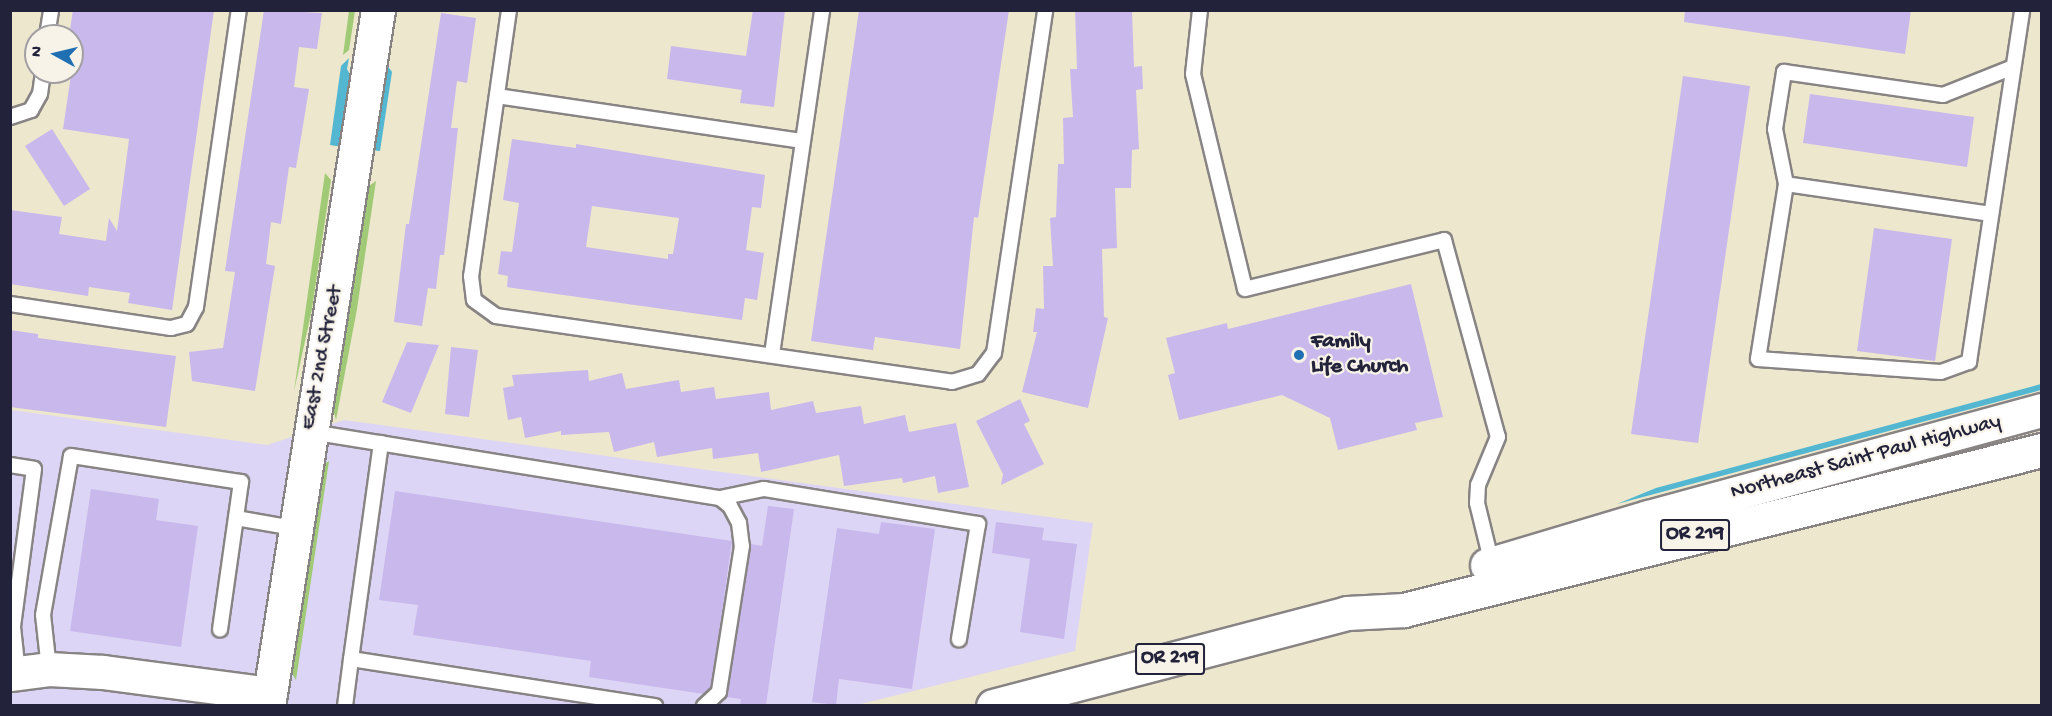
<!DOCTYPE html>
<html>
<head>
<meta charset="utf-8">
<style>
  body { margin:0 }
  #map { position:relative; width:2052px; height:716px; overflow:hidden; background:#ede7cd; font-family:"Gochi Hand",sans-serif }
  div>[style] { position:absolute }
  .built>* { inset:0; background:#ddd5f6 }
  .green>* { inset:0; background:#a0ca76 }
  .water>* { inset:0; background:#53b7d1 }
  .building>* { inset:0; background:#c9b8ec }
  .roads { filter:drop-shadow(2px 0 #888484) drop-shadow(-2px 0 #888484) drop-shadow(0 2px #888484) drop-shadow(0 -2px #888484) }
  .service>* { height:14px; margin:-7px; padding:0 7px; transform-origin:7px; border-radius:7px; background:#fff }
  .tertiary>* { height:33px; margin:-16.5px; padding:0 16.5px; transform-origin:16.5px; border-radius:16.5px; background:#fff }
  .primary>* { height:33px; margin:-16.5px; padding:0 16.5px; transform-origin:16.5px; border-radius:16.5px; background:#fff }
  .dots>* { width:16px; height:16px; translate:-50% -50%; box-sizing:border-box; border:3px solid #f7f3e8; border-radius:50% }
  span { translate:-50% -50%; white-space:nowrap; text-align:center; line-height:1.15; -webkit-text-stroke:4.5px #f7f3e8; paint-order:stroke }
  .shield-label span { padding:2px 4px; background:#f7f3e8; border:2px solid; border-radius:4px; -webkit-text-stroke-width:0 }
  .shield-label { font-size:21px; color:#22223b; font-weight:700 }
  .poi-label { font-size:22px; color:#22223b; font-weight:700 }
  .left { translate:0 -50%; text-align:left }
  .street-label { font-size:22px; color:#22223b }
  .frame { position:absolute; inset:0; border:12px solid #22223b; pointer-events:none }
  .north { position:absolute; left:24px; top:24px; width:60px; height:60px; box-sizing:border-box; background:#f7f3e8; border:2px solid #a29fa3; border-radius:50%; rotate:278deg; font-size:16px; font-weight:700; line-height:24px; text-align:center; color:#22223b }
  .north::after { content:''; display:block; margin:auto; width:21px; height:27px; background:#1f6fb2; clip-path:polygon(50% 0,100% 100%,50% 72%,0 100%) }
</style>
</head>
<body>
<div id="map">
  <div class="built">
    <div style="clip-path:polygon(11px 410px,267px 445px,344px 420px,1093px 523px,1075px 651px,857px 705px,11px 706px)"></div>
  </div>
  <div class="green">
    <div style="clip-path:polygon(349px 11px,355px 11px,349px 50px,343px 55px)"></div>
    <div style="clip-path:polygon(325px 173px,331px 180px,312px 309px,294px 391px)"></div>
    <div style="clip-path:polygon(376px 181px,357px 309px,336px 420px,332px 405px,369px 186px)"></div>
    <div style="clip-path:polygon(329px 461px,296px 680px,292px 674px,321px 466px)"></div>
  </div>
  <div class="water">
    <div style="clip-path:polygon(349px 58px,347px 69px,351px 76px,342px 147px,330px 145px,341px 66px)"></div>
    <div style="clip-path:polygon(387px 65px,392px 72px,380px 151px,370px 150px,380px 83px)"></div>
    <div style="clip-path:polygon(2041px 384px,2041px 390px,1617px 504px,1656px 488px)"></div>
  </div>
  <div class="building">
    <div style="clip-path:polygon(73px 10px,214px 10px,172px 310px,128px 303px,130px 293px,89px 287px,88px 296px,10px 284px,10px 210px,62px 217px,59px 234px,106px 241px,109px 218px,117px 231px,129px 139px,63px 129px,71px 75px,63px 74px,72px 72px,72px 36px,69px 36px)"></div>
    <div style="clip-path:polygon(264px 10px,322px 13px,317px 49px,299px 47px,294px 87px,309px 89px,296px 168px,289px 167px,281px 224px,271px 222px,266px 264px,275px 266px,255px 391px,192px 381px,189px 352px,223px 348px,235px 272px,225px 271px)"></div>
    <div style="clip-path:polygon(753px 10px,785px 10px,774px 107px,740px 103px,742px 90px,667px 79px,671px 46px,746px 56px)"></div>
    <div style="clip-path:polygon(859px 10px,1009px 10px,978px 218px,974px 217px,960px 349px,875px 337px,873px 350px,811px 341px)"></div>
    <div style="clip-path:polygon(1075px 10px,1132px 10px,1134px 67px,1142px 66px,1143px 89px,1136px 90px,1139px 149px,1132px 150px,1131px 188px,1115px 188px,1117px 248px,1102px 249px,1104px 317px,1108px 318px,1088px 408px,1022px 392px,1037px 332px,1033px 332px,1036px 308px,1044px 309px,1043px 266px,1053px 266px,1050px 218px,1056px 217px,1058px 164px,1064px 164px,1063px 118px,1073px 117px,1070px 69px,1077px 69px)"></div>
    <div style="clip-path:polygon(1685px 10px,1911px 10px,1905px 54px,1684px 22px)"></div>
    <div style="clip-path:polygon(441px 13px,476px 18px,467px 83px,457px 81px,451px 128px,458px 128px,444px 255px,440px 255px,436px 289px,428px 288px,422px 326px,394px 322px,406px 224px,409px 224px)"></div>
    <div style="clip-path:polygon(1683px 76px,1750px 86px,1698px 443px,1631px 434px)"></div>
    <div style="clip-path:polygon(1810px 94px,1974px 117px,1967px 167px,1803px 143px)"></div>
    <div style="clip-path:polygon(52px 129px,90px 189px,64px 206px,25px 146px)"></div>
    <div style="clip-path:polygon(evenodd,512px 139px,576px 148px,576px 144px,600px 148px,765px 175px,761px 208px,752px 207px,746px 250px,764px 253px,757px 300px,745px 298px,742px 320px,507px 287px,508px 276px,498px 274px,501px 251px,512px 252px,519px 203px,503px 200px,512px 139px,592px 206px,679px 218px,673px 254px,668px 254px,668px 259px,586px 247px,592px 206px)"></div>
    <div style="clip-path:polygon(1874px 228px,1952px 239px,1935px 361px,1857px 351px)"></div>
    <div style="clip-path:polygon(1411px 284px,1443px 417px,1415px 423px,1417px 430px,1338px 450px,1330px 418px,1282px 395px,1179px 420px,1168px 375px,1175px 373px,1166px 338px,1227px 323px,1228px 329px)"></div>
    <div style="clip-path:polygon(10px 330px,38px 334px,38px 338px,176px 356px,166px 427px,10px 407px)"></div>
    <div style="clip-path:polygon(407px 342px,439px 345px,411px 413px,382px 402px)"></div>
    <div style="clip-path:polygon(451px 347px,478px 350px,469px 417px,445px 414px)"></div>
    <div style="clip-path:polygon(588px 370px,589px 381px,622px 373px,626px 389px,679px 380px,681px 392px,714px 387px,716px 399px,769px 392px,771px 410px,813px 401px,816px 413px,861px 406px,864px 424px,905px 415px,909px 432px,956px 423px,969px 487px,938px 493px,935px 476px,903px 483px,902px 478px,844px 486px,839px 455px,761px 472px,758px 453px,713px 459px,712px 448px,657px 457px,654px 442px,614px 452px,609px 432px,561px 435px,561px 431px,525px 438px,521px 417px,508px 420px,503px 388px,514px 386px,512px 375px)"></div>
    <div style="clip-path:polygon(1020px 399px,1030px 421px,1024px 424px,1044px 464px,1001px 485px,1003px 474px,976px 421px)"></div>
    <div style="clip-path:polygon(91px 489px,159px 499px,156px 520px,198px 526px,181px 647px,70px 631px)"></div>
    <div style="clip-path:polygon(395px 491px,732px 541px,711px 688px,704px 694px,589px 677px,591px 661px,413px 635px,418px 605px,379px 600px)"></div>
    <div style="clip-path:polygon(768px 506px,794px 509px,766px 705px,740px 705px,741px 699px,726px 697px,751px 544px,762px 546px)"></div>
    <div style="clip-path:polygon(881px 522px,935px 529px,912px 689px,839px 679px,836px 705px,812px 702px,837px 528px,879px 534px)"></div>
    <div style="clip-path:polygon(996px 522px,1044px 528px,1042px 540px,1077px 544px,1064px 639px,1020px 632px,1030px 559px,992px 553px)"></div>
  </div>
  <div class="roads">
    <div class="service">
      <div style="left:509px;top:10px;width:269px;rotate:98.1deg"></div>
      <div style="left:471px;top:276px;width:24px;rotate:83deg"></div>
      <div style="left:474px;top:300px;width:27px;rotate:36deg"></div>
      <div style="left:496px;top:316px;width:461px;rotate:8.2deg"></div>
      <div style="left:952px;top:382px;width:27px;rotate:-17deg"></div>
      <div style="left:978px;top:374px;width:26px;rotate:-53deg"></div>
      <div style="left:994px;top:353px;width:347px;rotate:-81.5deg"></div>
      <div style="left:1200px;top:10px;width:64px;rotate:96.2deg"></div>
      <div style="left:1193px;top:74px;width:221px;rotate:76.4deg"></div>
      <div style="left:1245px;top:289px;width:205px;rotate:-13.8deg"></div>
      <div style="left:1444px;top:240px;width:204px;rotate:74.7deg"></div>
      <div style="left:1498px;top:437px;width:52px;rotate:112.6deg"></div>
      <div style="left:1478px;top:485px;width:18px;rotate:93deg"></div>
      <div style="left:1477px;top:503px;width:63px;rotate:76.2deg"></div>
      <div style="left:47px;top:36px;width:26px;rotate:-81deg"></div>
      <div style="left:497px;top:96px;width:309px;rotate:8.4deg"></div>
      <div style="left:10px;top:117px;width:22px;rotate:-18deg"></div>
      <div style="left:31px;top:110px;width:18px;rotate:-61deg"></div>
      <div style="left:40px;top:94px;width:22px;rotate:-82deg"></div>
      <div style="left:1786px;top:184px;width:56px;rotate:-101.3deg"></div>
      <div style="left:1775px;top:129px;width:58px;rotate:-81deg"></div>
      <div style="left:1784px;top:72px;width:161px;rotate:8.2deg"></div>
      <div style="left:1943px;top:95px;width:75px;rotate:-21.8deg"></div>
      <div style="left:1991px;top:214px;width:207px;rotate:-171.7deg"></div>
      <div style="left:1786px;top:184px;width:177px;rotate:99.1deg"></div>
      <div style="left:1758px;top:359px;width:183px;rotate:4.1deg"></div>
      <div style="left:1941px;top:372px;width:30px;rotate:-20deg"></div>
      <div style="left:1969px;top:362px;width:356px;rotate:-81.4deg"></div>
      <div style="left:10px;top:304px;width:163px;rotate:8.5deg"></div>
      <div style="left:171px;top:328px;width:16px;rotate:-14deg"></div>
      <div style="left:187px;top:324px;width:19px;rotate:-62deg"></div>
      <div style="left:196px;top:307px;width:300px;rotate:-81.8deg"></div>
      <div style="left:772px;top:354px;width:348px;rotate:-81.7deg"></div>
      <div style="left:311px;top:432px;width:414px;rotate:9.2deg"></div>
      <div style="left:720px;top:498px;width:13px;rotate:39deg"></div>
      <div style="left:730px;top:506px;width:19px;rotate:62deg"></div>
      <div style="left:739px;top:523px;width:23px;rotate:83deg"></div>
      <div style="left:742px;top:546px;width:148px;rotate:99deg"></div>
      <div style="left:719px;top:692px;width:21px;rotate:137deg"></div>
      <div style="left:381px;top:443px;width:218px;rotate:97.9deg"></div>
      <div style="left:351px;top:659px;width:308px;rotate:8.8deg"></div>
      <div style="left:10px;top:465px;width:24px;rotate:9deg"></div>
      <div style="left:34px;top:469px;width:159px;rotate:97.6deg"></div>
      <div style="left:13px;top:627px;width:46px;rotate:83.8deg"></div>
      <div style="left:720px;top:498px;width:45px;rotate:-11.6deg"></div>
      <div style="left:764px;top:489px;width:217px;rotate:9.3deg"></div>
      <div style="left:978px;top:524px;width:117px;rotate:99.4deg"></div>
      <div style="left:236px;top:518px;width:59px;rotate:9.8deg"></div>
      <div style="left:49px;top:669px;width:54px;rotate:-96.3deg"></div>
      <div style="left:43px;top:615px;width:161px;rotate:-80deg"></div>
      <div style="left:71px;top:456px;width:172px;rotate:8.7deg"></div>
      <div style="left:241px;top:482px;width:149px;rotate:98.1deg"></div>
      <div style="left:345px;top:706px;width:47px;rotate:-82.7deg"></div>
    </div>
    <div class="tertiary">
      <div style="left:10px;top:674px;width:39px;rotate:-7deg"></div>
      <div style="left:49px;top:669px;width:54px;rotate:3.2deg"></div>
      <div style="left:103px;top:672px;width:168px;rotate:7.5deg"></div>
      <div style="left:268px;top:706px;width:705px;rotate:-81.02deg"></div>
    </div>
    <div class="primary">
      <div style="left:1487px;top:565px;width:168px;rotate:-16.6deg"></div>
      <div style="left:1648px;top:517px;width:408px;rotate:-15.2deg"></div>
      <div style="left:993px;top:706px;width:366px;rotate:-14.7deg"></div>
      <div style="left:1347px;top:613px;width:57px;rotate:-3deg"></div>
      <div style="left:1404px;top:610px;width:658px;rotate:-14.08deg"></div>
    </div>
  </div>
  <div class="dots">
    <div style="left:1299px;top:355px;background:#1f6fb2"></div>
  </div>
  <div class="shield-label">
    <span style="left:1695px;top:535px">OR 219</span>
    <span style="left:1170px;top:659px">OR 219</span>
  </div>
  <div class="poi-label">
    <span class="left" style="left:1311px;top:355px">Family<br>Life Church</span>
  </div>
  <div class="street-label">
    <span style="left:323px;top:358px;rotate:-79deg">East 2nd Street</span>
    <span style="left:1866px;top:458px;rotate:-15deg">Northeast Saint Paul Highway</span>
  </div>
  <div class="frame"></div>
  <div class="north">N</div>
</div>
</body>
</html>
